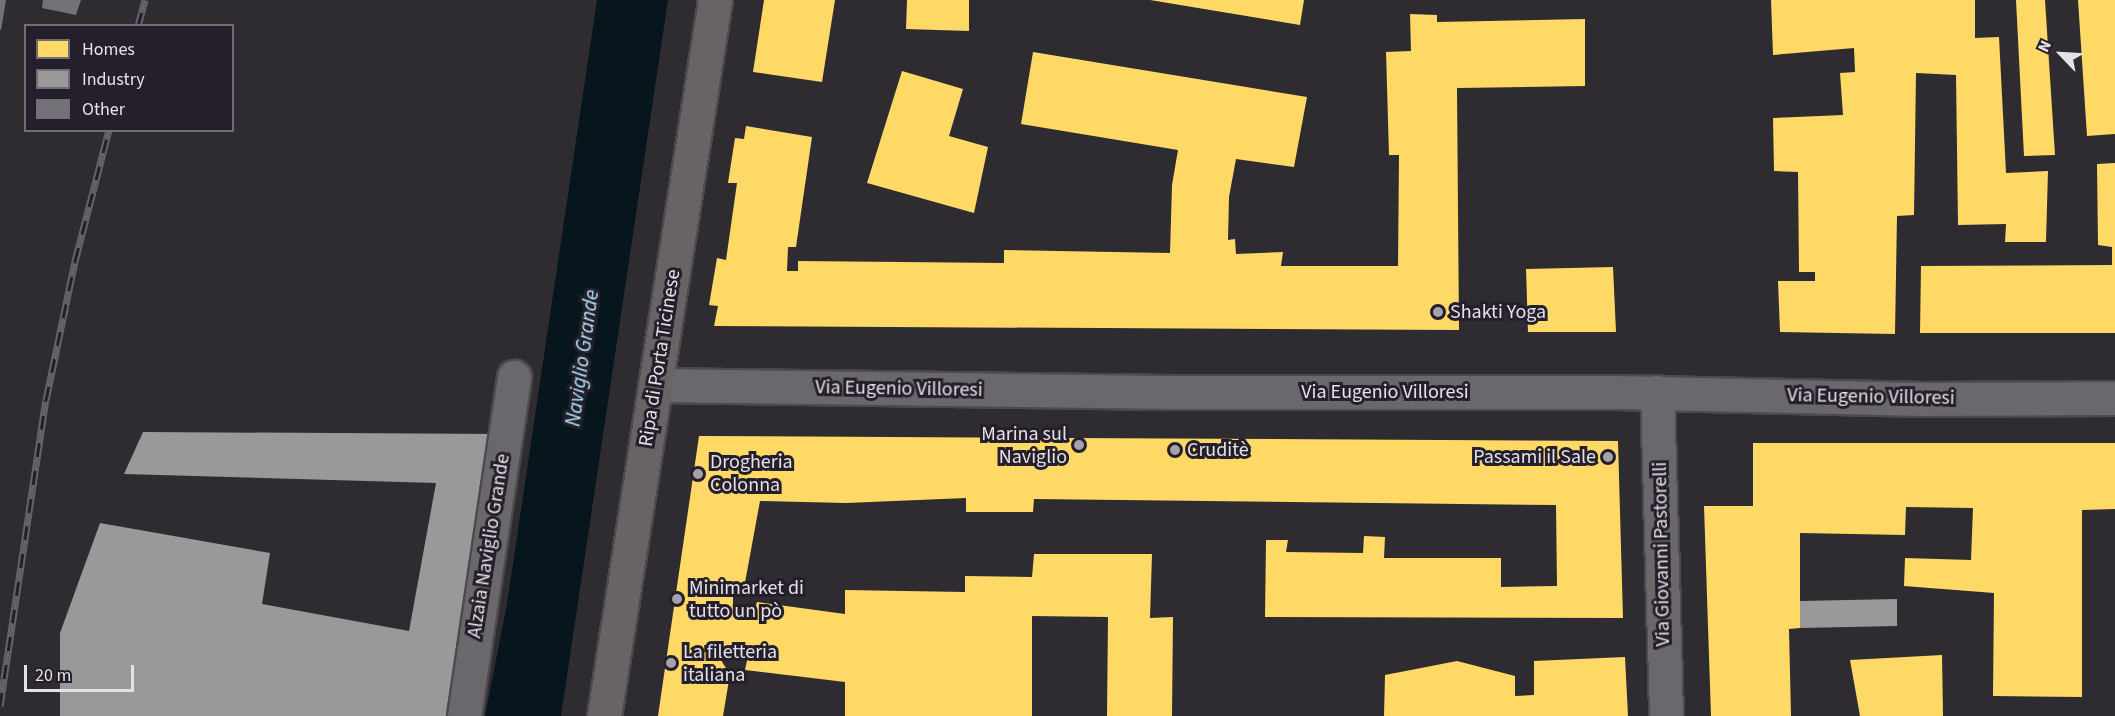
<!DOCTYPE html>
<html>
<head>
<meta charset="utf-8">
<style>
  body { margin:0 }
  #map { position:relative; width:2115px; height:716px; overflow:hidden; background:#2e2c31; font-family:"Source Sans 3",sans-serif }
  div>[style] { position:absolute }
  .water>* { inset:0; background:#07151d }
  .homes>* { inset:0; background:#ffd966 }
  .industry>* { inset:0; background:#999 }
  .building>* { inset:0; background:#747277 }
  .roads { filter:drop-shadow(2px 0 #4c4a4f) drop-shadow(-2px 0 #4c4a4f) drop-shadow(0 2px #4c4a4f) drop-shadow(0 -2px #4c4a4f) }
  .street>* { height:33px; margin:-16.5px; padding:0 16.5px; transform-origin:16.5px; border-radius:16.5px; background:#6a686c }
  .secondary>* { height:33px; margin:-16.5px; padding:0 16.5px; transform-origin:16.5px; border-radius:16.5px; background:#686364 }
  .tram>* { height:1.5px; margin:-0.75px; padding:0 0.75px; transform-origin:0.75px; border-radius:0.75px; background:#666468 }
  .rail>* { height:7px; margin-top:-3.5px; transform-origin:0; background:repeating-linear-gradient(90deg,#241f2a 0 14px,#666468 0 28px); box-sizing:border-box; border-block:2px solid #666468 }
  .dots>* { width:16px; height:16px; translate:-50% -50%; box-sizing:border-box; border:3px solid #241f2a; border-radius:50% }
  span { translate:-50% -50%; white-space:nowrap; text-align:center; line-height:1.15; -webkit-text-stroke:6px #241f2a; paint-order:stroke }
  .poi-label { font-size:20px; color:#e5e1e9 }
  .left { translate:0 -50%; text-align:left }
  .right { translate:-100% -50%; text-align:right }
  .street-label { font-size:20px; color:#e5e1e9 }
  .water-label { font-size:21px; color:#afe0fa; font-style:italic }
  .legend { position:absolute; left:24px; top:24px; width:210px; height:108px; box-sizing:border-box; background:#241f2a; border:2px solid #716d76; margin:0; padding:8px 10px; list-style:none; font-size:18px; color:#e5e1e9 }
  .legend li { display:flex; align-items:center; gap:12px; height:30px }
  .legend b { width:30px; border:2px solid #716d76 }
  .north { position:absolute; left:2031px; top:24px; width:60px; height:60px; -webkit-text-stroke:4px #241f2a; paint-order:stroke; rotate:295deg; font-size:16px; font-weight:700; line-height:24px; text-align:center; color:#e5e1e9 }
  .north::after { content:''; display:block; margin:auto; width:21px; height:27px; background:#e5e1e9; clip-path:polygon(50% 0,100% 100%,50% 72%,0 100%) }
  .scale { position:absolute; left:24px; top:665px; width:110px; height:27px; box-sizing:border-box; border:3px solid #e5e1e9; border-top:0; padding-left:8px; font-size:18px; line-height:21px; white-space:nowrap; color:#e5e1e9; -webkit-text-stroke:4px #241f2a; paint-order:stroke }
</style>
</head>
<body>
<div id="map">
  <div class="water">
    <div style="clip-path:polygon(597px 0,668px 0,561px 716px,485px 716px,507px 604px)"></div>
  </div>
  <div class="homes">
    <div style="clip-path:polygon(764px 0,835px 0,822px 82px,753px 72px)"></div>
    <div style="clip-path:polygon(907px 0,969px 0,969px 31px,906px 29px)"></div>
    <div style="clip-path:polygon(1150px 0,1304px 0,1300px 25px)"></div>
    <div style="clip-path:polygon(1771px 0,1975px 0,1975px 38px,1999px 37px,2006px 173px,2048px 171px,2046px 242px,2005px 242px,2006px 224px,1958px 225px,1956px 75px,1916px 73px,1914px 215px,1897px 216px,1895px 334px,1780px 332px,1778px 281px,1815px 281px,1815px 272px,1799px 272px,1798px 172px,1774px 171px,1773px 118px,1843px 115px,1840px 73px,1855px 72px,1854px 48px,1773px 55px)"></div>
    <div style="clip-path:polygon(2016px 0,2045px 0,2055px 155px,2024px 156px)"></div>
    <div style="clip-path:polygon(2078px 0,2115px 0,2115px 134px,2087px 136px)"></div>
    <div style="clip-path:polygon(1410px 14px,1437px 15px,1437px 22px,1585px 19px,1585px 86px,1457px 88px,1459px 330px,714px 326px,718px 306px,709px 305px,717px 258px,726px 260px,737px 183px,728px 183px,735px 138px,744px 139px,746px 126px,812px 137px,796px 247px,788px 247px,787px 271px,798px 271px,798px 261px,1004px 263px,1004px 250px,1170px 253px,1172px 185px,1178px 150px,1021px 124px,1033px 52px,1307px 97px,1294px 167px,1236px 159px,1229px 197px,1228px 240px,1235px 239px,1236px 254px,1283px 252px,1281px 266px,1398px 266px,1399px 155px,1389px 155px,1386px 52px,1411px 51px)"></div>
    <div style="clip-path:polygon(902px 71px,963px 89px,949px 136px,988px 147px,974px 213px,867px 183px)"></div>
    <div style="clip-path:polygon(2115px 163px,2115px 333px,1920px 333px,1921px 266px,2112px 265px,2112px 247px,2098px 245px,2097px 164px)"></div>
    <div style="clip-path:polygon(1613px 267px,1616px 332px,1528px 332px,1526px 269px)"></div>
    <div style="clip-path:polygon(699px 436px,1618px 441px,1623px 618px,1265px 617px,1266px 540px,1288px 540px,1286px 552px,1363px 553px,1364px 536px,1385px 537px,1384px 558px,1501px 558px,1501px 587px,1557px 586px,1556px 505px,1034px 499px,1033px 512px,966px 512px,966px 498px,846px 503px,760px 501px,744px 588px,733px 595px,733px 607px,754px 612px,757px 602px,845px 614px,845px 590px,965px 592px,965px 576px,1032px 577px,1034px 554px,1152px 554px,1150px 618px,1173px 617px,1172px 716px,1107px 716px,1108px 617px,1032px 616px,1032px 716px,845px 716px,845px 682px,745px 670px,748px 656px,723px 652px,722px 662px,730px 674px,723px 716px,658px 716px)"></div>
    <div style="clip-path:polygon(1753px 443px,2115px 443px,2115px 509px,2082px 510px,2082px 697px,1993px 696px,1994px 593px,1904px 586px,1905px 558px,1971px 560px,1973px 508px,1906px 507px,1905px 535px,1800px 533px,1800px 628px,1789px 629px,1791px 716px,1711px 716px,1704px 506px,1753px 506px)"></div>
    <div style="clip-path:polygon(1942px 655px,1943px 716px,1860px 716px,1850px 660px)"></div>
    <div style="clip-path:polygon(1625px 657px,1628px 716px,1384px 716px,1385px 675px,1457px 661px,1515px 676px,1515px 696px,1534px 695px,1534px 661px)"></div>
  </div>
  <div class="industry">
    <div style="clip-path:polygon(143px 432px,502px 434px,456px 716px,60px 716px,60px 633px,100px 523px,270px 553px,262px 604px,409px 631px,436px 483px,124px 474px)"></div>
    <div style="clip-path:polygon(1897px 599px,1897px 626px,1800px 628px,1800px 601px)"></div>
  </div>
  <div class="building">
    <div style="clip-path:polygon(0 0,6px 0,1px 30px,0 30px)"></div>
    <div style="clip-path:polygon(43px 0,81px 0,76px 15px,42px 8px)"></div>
  </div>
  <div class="roads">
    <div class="street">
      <div style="left:655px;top:385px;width:517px;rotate:0.78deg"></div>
      <div style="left:1172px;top:392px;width:445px"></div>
      <div style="left:1617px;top:392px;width:306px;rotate:1.3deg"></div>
      <div style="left:1923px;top:399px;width:192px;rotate:-0.3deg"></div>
      <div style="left:1657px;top:392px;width:324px;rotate:88.4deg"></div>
      <div style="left:464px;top:716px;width:343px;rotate:-81.6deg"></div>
    </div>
    <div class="secondary">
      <div style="left:604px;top:716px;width:725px;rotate:-81.19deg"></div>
    </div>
  </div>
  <div class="tram">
    <div style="left:595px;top:716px;width:724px;rotate:-81.27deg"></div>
    <div style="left:612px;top:716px;width:724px;rotate:-81.27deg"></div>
  </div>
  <div class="rail">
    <div style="left:138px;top:26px;width:27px;rotate:-75deg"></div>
    <div style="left:0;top:706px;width:309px;rotate:-81.5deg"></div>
    <div style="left:46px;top:400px;width:142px;rotate:-78.2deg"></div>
    <div style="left:75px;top:261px;width:135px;rotate:-75.5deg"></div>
  </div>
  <div class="dots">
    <div style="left:1438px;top:312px;background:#a5a2a9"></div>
    <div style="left:1079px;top:445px;background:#a5a2a9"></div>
    <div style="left:1175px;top:450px;background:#a5a2a9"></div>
    <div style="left:1608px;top:457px;background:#a5a2a9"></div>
    <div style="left:698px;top:474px;background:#a5a2a9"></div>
    <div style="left:677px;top:599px;background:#a5a2a9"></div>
    <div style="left:671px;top:663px;background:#a5a2a9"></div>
  </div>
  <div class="poi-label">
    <span class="left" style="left:1450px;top:312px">Shakti Yoga</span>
    <span class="right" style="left:1067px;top:446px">Marina sul<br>Naviglio</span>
    <span class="left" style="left:1187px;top:450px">Cruditè</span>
    <span class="right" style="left:1596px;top:457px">Passami il Sale</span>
    <span class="left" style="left:710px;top:474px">Drogheria<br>Colonna</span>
    <span class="left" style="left:689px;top:600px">Minimarket di<br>tutto un pò</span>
    <span class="left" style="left:683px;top:664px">La filetteria<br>italiana</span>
  </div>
  <div class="street-label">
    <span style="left:660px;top:358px;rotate:-81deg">Ripa di Porta Ticinese</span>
    <span style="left:899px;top:389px;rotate:1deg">Via Eugenio Villoresi</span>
    <span style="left:1385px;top:392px">Via Eugenio Villoresi</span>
    <span style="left:1871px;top:397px;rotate:1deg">Via Eugenio Villoresi</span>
    <span style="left:489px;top:546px;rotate:-81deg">Alzaia Naviglio Grande</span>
    <span style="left:1662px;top:554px;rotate:-91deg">Via Giovanni Pastorelli</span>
  </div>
  <div class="water-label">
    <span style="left:582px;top:358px;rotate:-82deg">Naviglio Grande</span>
  </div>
  <ul class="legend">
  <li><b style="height:16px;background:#ffd966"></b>Homes</li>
  <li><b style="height:16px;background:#999"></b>Industry</li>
  <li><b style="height:16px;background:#747277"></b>Other</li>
  </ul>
  <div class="north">N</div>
  <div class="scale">20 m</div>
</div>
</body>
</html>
